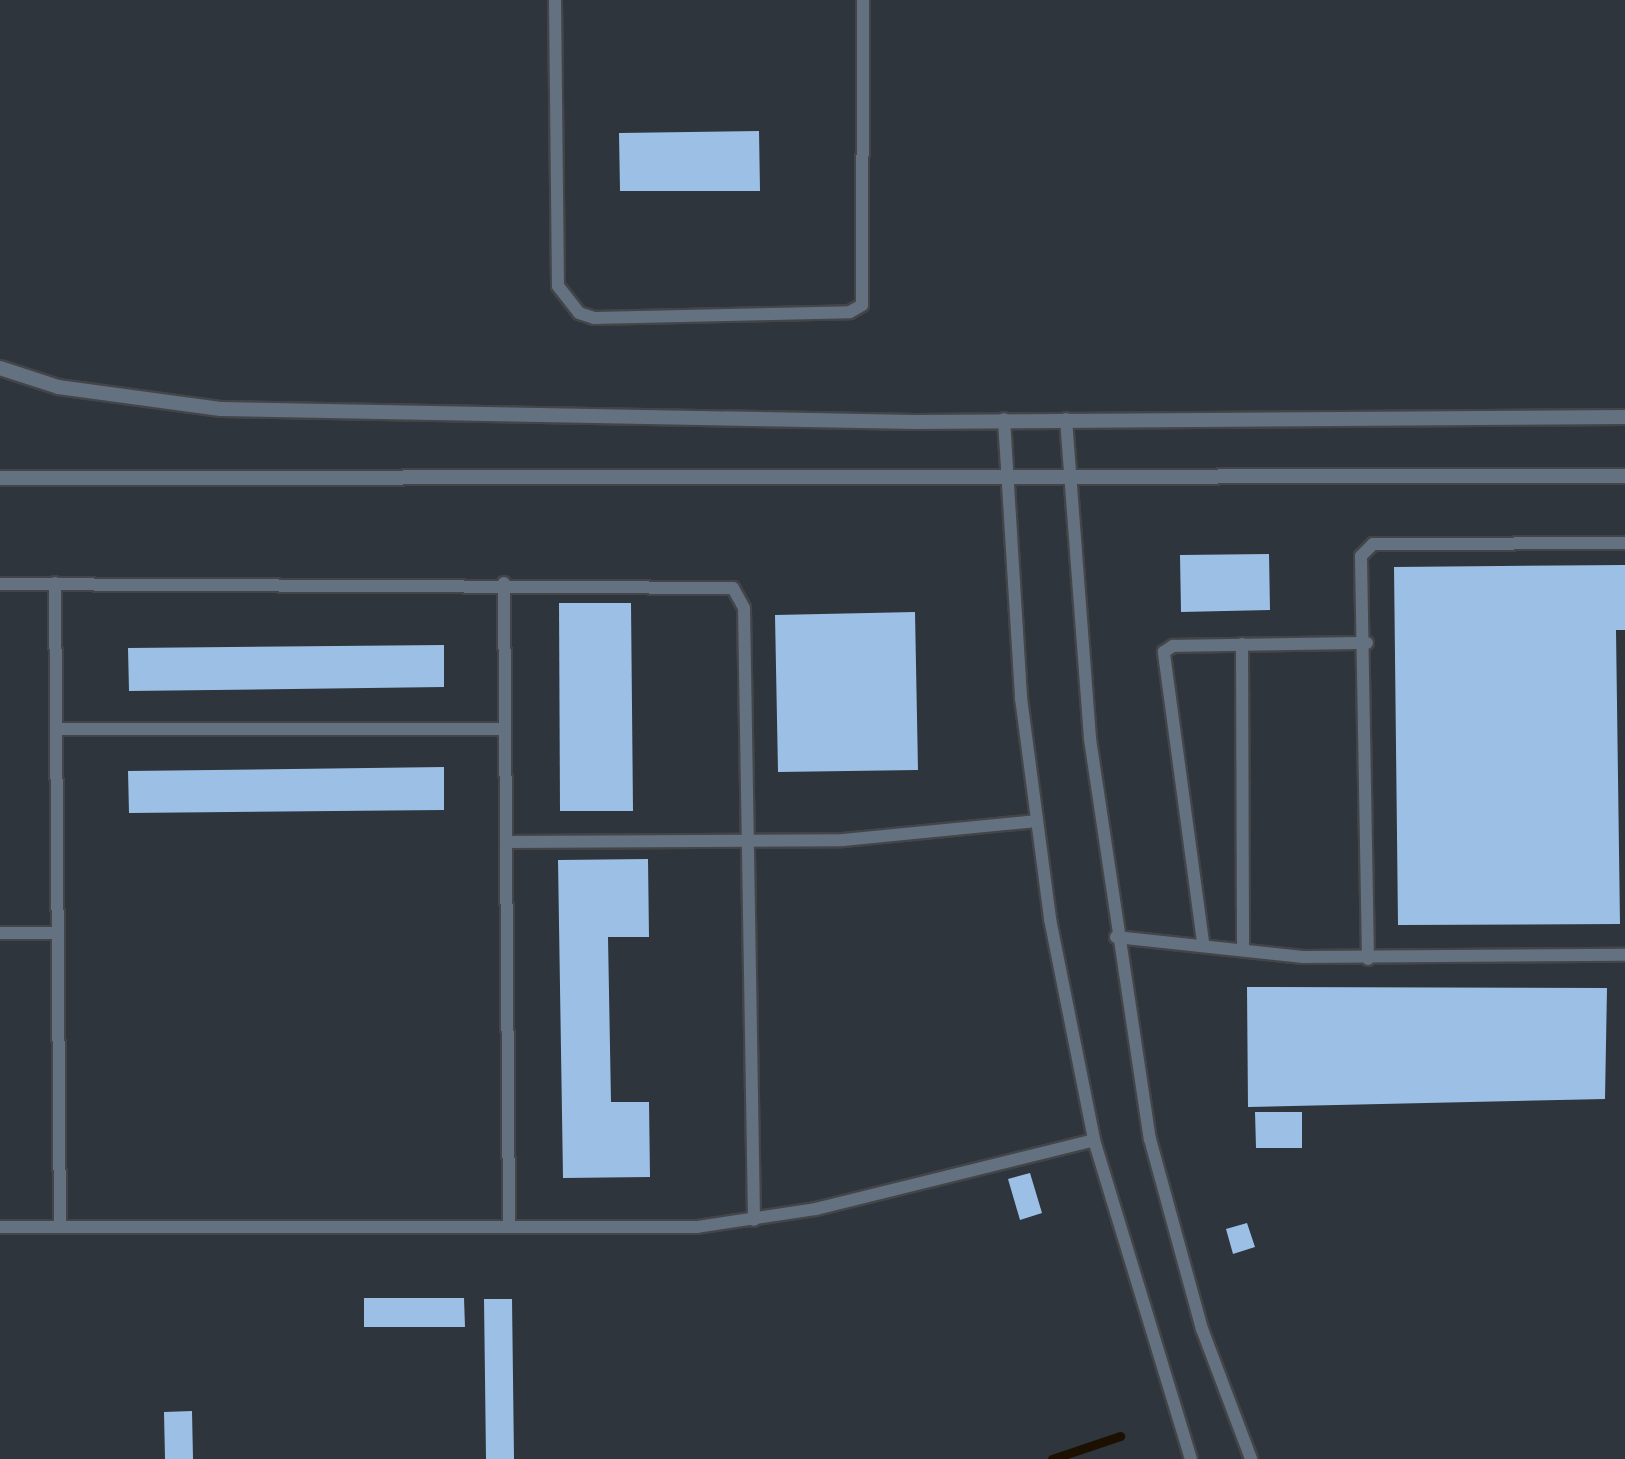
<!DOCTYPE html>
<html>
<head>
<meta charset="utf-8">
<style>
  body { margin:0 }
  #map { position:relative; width:1625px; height:1459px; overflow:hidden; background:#282a2d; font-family:"Nunito Sans",sans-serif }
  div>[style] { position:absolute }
  .built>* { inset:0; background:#2e353c }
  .stream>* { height:9px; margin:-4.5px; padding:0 4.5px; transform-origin:4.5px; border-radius:4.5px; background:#1c1000 }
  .building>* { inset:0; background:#9cc0e5 }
  .roads { filter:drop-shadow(2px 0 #434548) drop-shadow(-2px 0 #434548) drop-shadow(0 2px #434548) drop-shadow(0 -2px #434548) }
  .service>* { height:12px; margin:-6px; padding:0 6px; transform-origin:6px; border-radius:6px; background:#637180 }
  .tertiary>* { height:14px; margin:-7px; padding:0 7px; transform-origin:7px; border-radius:7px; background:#637180 }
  span { translate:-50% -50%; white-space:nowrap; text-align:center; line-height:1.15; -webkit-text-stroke:7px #282a2d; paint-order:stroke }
</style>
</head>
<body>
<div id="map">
  <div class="built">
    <div style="clip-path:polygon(0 0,1625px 0,1625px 1459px,0 1459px)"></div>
  </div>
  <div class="stream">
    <div style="left:1052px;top:1459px;width:72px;rotate:-18.7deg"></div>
  </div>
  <div class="building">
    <div style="clip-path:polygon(759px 131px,760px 191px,620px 191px,619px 133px)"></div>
    <div style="clip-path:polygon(1269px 554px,1270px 610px,1181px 612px,1180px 555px)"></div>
    <div style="clip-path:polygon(1625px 565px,1625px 630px,1616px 630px,1620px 924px,1398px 925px,1394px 567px)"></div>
    <div style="clip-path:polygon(559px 603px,631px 603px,633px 811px,560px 811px)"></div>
    <div style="clip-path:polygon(915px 612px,918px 770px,778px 772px,775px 615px)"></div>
    <div style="clip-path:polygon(444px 645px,444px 687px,129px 691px,128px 648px)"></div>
    <div style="clip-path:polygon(444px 767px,444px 810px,129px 813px,128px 771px)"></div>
    <div style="clip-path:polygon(648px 859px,649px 937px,608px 937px,611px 1102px,649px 1102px,650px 1177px,563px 1178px,558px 860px)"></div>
    <div style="clip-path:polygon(1247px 987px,1607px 988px,1605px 1099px,1248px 1107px)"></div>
    <div style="clip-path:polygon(1255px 1112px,1302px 1112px,1302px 1148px,1256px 1148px)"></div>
    <div style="clip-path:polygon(1030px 1173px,1042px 1213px,1020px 1220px,1008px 1179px)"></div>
    <div style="clip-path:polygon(1247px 1223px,1255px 1247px,1233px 1254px,1226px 1229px)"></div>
    <div style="clip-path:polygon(364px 1298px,464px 1298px,465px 1327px,364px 1327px)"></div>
    <div style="clip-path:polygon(484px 1299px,512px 1299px,514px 1459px,486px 1459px)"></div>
    <div style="clip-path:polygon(192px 1411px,193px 1459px,165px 1459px,164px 1412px)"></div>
  </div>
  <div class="roads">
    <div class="service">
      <div style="left:555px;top:0;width:286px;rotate:89.4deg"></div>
      <div style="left:558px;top:286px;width:34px;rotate:52deg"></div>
      <div style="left:579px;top:313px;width:16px;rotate:18deg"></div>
      <div style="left:594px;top:318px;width:256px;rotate:-1.3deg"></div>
      <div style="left:850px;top:312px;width:14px;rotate:-30deg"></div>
      <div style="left:862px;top:305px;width:305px;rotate:-89.8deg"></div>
      <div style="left:1004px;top:419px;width:280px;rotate:86.5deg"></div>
      <div style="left:1021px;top:698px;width:223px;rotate:82.5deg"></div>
      <div style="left:1050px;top:919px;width:225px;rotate:78.7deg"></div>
      <div style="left:1094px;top:1140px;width:333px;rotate:73.1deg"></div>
      <div style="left:1066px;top:419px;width:321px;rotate:85.7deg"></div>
      <div style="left:1090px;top:739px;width:404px;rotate:81.5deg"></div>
      <div style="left:1150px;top:1139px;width:197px;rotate:74.7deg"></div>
      <div style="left:1202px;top:1329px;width:139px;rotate:69.3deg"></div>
      <div style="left:55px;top:583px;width:644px;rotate:89.56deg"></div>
      <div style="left:504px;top:583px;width:639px;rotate:89.55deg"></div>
      <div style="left:0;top:584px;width:733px;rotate:0.31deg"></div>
      <div style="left:733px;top:588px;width:23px;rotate:61deg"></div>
      <div style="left:744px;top:608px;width:612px;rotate:89.06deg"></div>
      <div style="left:1242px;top:644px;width:305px;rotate:89.8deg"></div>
      <div style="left:56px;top:729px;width:449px"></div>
      <div style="left:506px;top:842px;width:337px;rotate:-0.3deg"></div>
      <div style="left:843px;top:840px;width:195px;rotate:-5.6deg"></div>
      <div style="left:0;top:933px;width:58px"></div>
      <div style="left:1116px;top:937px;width:188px;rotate:6.1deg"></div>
      <div style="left:1303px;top:957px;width:322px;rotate:-0.4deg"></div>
      <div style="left:1203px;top:942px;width:293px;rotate:-97.7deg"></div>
      <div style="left:1164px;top:652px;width:11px;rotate:-34deg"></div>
      <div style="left:1173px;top:646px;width:194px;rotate:-0.9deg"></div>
      <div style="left:1368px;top:959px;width:403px;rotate:-91deg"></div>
      <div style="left:1361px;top:556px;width:17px;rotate:-45deg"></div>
      <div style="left:1373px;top:544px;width:252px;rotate:-0.2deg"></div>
      <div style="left:0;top:1227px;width:697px"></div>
      <div style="left:697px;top:1227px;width:120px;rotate:-8.6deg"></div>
      <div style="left:816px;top:1209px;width:286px;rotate:-13.9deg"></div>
    </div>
    <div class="tertiary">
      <div style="left:0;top:368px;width:61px;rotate:18.1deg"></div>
      <div style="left:58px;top:387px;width:164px;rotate:7.7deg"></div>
      <div style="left:221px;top:409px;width:694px;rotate:1.07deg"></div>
      <div style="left:915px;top:422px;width:710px;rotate:-0.4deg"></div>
      <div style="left:0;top:478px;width:1625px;rotate:-0.07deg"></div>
    </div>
  </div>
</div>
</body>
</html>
